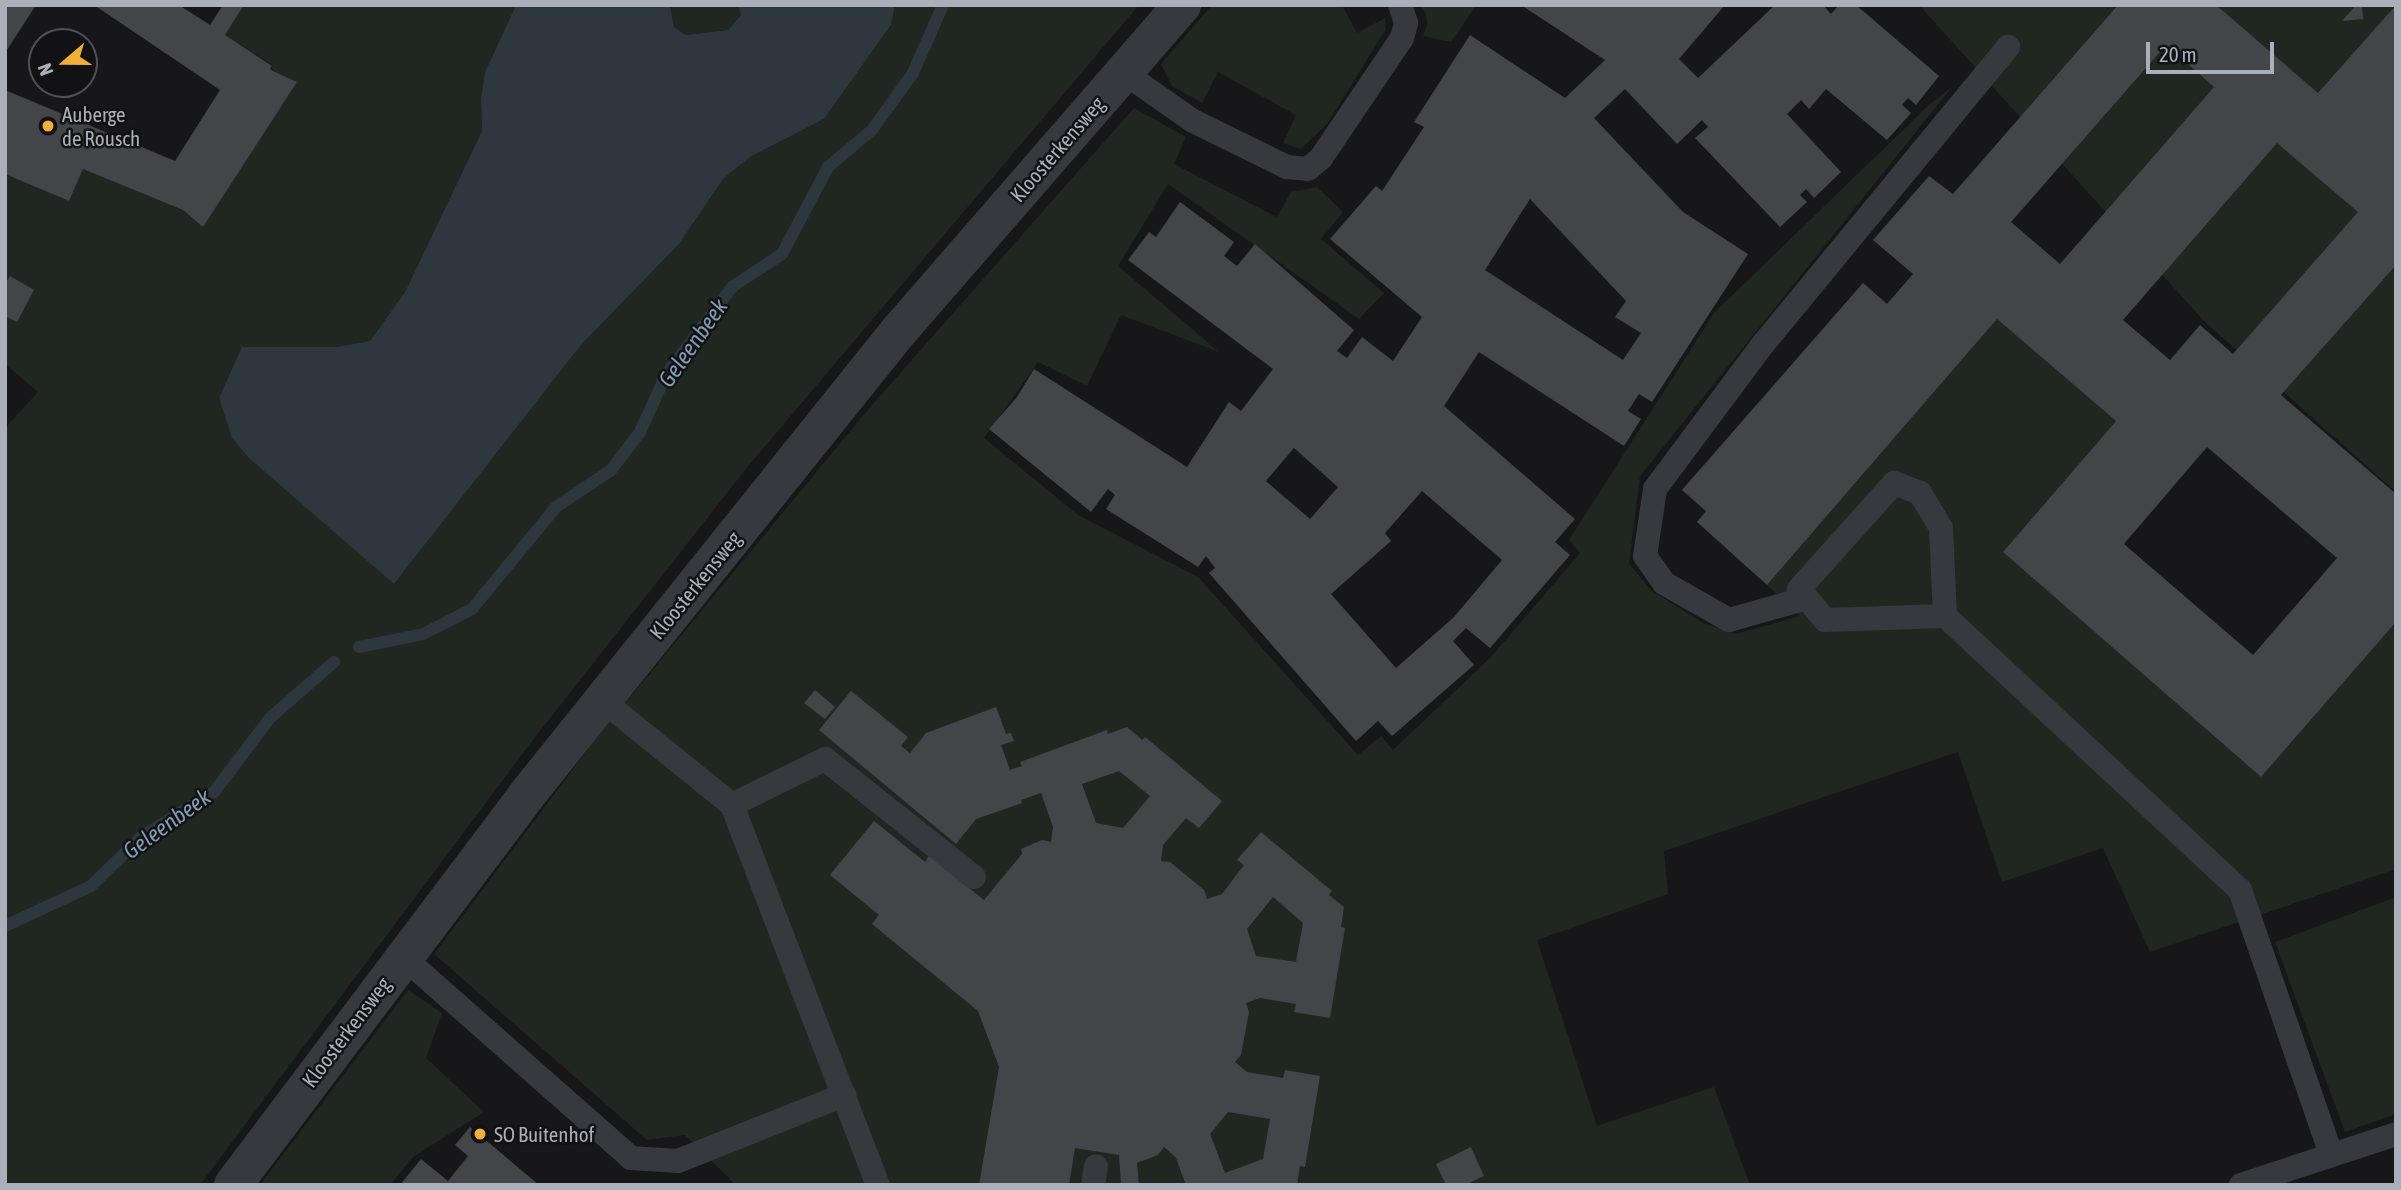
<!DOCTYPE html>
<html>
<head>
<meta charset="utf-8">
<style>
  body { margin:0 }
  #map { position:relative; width:2401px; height:1190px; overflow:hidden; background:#171719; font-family:"Asap Condensed",sans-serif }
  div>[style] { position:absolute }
  .green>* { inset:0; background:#1f2720 }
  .water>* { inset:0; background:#2d373d }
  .stream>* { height:12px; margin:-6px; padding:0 6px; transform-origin:6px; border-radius:6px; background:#2d373d }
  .building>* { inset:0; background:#444549 }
  .service>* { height:24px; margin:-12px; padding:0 12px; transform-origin:12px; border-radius:12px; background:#38393e }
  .minor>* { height:38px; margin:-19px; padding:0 19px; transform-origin:19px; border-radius:19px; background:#38393e }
  .dots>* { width:19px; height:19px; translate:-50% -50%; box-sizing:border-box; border:4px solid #121214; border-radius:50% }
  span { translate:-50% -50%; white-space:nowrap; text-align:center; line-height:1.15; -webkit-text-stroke:5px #121214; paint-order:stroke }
  .poi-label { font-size:21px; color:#aaafb9 }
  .left { translate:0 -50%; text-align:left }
  .street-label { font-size:21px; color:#aaafb9 }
  .water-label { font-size:23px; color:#819db3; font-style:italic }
  .frame { position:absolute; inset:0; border:7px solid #aaafb9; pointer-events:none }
  .north { position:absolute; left:28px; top:28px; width:70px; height:70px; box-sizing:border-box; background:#121214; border:2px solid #4f5156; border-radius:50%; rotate:250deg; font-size:19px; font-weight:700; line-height:28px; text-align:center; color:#aaafb9 }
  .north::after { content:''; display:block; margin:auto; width:24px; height:32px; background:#f0af39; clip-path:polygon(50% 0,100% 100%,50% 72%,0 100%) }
  .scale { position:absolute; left:2146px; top:42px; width:128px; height:32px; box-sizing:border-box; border:4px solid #aaafb9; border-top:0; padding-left:9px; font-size:21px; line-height:24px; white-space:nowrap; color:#aaafb9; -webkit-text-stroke:5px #121214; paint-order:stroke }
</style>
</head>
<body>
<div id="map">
  <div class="green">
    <div style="clip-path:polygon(244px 5px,516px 5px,485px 72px,481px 98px,482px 131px,405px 292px,370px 341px,337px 347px,242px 347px,394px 584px,581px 345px,679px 244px,723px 179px,750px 157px,824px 119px,891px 25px,895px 5px,1139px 5px,749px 465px,529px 745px,200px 1185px,5px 1185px,5px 428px,38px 392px,5px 364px,5px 174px,69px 201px,83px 169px,183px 210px,297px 82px,273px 71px,272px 65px,225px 35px)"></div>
    <div style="clip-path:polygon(670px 5px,738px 5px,741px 15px,728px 30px,686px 35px,674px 27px)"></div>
    <div style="clip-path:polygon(1212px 5px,1342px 5px,1357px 33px,1385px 18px,1386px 29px,1327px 124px,1301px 149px,1283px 143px,1296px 115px,1218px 72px,1202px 103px,1172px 86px,1161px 64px)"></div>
    <div style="clip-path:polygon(1420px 5px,1476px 5px,1451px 42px,1423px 36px,1427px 25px,1426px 14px)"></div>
    <div style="clip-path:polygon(1919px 5px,2396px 5px,2396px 492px,2204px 321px)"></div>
    <div style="clip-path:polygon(1952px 87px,1640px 476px,1629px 564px,1652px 591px,1703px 623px,1736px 634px,1800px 616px,1767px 585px,1997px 319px,2116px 421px,2003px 552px,2261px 777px,2396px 622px,2396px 869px,2150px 952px,2103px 848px,2002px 882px,1958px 752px,1664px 851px,1668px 894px,1537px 940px,1597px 1126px,1714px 1087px,1750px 1185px,736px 1185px,685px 1135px,647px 1140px,434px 954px,598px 736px,866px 412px,1134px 108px,1186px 137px,1174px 164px,1277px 217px,1291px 192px,1317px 187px,1343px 212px,1321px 239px,1384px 293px,1359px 319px,1168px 184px,1118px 266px,1219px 352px,1121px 315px,1087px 386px,1038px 362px,984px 438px,1078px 515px,1198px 577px,1358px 755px,1381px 736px,1393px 750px,1491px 657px,1580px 553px,1569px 540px,1714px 313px,1930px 104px)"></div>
    <div style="clip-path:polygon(2396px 897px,2396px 1114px,2345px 1132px,2275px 942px)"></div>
    <div style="clip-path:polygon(408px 990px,442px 1013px,426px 1058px,484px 1112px,413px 1157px,390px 1185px,260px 1185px)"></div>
  </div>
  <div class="water">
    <div style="clip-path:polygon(516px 5px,670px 5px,674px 27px,686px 35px,728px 30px,741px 15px,738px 5px,895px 5px,891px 25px,824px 119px,750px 157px,723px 179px,679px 244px,581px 345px,394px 584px,249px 458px,232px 438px,219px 398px,242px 347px,337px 347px,370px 341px,405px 292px,482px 131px,481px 98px,485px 72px)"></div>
  </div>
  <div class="stream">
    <div style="left:359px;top:647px;width:65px;rotate:-11.5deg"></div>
    <div style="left:423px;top:634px;width:55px;rotate:-27deg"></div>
    <div style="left:472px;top:609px;width:132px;rotate:-50.5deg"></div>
    <div style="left:556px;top:507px;width:66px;rotate:-33.9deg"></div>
    <div style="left:611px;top:470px;width:48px;rotate:-52.7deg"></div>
    <div style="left:640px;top:432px;width:63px;rotate:-65.5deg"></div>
    <div style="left:666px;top:375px;width:110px;rotate:-53.1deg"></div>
    <div style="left:732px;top:287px;width:60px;rotate:-33.4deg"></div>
    <div style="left:782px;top:254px;width:98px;rotate:-62.1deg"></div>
    <div style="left:828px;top:167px;width:57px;rotate:-40.1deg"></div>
    <div style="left:872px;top:130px;width:70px;rotate:-54.3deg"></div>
    <div style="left:913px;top:73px;width:74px;rotate:-66.2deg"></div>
    <div style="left:5px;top:926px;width:95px;rotate:-24.9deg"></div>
    <div style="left:91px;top:886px;width:70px;rotate:-44.4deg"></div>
    <div style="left:141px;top:837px;width:86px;rotate:-31.7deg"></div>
    <div style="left:214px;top:792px;width:93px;rotate:-52.9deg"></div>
    <div style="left:270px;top:718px;width:85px;rotate:-41.2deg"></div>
  </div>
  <div class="building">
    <div style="clip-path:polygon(5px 5px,36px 5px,5px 53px)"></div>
    <div style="clip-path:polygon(94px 5px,179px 5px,210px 25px,223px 5px,244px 5px,225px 35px,272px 66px,270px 69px,273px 71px,297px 82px,203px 227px,183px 210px,83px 169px,69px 201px,5px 174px,5px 90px,175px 161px,220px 90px)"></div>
    <div style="clip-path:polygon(evenodd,1521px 5px,1725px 5px,1679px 59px,1698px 78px,1775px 5px,1823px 5px,1831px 14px,1839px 5px,1856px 5px,1939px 76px,1916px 105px,1908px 98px,1902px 105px,1911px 113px,1887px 140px,1826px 89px,1809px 109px,1801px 100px,1787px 114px,1841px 172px,1814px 198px,1806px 189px,1800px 195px,1807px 202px,1780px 227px,1695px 138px,1708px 127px,1702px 120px,1677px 144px,1625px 89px,1594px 118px,1683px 212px,1748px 254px,1652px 402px,1639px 394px,1628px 411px,1641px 419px,1624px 446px,1479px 352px,1444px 406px,1575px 519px,1555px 542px,1570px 555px,1490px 648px,1466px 628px,1453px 641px,1474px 665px,1392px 736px,1378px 721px,1356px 741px,1209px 573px,1215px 568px,1206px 556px,1198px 567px,1106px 509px,1115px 495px,1108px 489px,1091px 512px,989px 429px,1017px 397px,1034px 369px,1187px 467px,1229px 402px,1241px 411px,1273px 369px,1128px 260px,1149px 232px,1156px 237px,1180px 202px,1234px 242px,1224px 256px,1237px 266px,1255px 244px,1354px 330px,1337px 351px,1347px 358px,1362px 337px,1393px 361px,1422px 317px,1330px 239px,1376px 186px,1382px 191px,1424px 127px,1414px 122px,1470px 35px,1565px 98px,1605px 60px,1521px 5px,1530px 199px,1626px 301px,1615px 317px,1641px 333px,1623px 360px,1485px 270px,1530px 199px,1521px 5px,1294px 448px,1338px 487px,1310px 519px,1266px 481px,1294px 448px,1521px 5px,1422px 491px,1502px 560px,1454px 617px,1396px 668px,1331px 594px,1391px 541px,1385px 533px,1422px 491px)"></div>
    <div style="clip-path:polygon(evenodd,2118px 5px,2216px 5px,2318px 93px,2396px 5px,2396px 265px,2281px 395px,2396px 494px,2396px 622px,2261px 777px,2003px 552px,2116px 421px,1997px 319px,1767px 585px,1697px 522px,1706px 511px,1682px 490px,1863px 283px,1887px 304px,1913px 274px,1873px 240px,1929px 176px,1953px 194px,2118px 5px,2166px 45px,2214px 87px,2060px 264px,2011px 222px,2166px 45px,2118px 5px,2277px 143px,2358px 212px,2233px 354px,2200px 325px,2170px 360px,2123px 320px,2277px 143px,2118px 5px,2207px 447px,2337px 558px,2253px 655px,2124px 544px,2207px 447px)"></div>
    <div style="clip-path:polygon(2356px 5px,2362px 5px,2363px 19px,2342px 21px)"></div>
    <div style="clip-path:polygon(10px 276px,34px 290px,17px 322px,5px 316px,5px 284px)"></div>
    <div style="clip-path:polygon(815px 690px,835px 707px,825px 719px,804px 703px)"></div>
    <div style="clip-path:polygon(evenodd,851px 691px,908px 737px,901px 746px,910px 753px,926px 733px,996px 707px,1006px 734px,1011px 733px,1014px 741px,1001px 745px,1010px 770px,1022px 766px,1020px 762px,1107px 730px,1108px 734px,1127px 727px,1142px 740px,1145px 737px,1222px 801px,1199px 828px,1186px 818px,1163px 845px,1161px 861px,1170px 862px,1204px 890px,1207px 899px,1222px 894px,1244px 865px,1237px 860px,1261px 832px,1332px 891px,1329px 895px,1344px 907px,1341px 927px,1345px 928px,1330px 1018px,1294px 1012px,1296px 1004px,1260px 998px,1246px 1003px,1249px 1012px,1241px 1055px,1235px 1062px,1247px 1072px,1283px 1078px,1285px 1070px,1320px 1076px,1305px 1167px,1300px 1166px,1297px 1185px,1186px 1185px,1176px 1158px,1164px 1147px,1158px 1155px,1137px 1163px,1139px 1185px,1121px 1185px,1119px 1155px,1075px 1148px,1069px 1185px,979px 1185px,999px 1067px,978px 1011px,872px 924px,879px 915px,830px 875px,874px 821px,925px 862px,929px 856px,984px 900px,1022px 854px,1021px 849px,1042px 840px,1051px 842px,1053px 827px,1041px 793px,1021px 800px,1022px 803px,976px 819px,956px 844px,819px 730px,851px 691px,1119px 771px,1150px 796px,1123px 828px,1096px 823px,1082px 784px,1119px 771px,851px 691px,1273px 897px,1303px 923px,1296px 962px,1256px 956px,1247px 929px,1273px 897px,851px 691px,1228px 1112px,1270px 1119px,1263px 1159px,1225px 1173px,1210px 1134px,1228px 1112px)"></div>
    <div style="clip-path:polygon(470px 1127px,539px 1185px,400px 1185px,421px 1159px,448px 1181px,468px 1156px,455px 1145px)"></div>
    <div style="clip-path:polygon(1471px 1147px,1484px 1176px,1465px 1185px,1446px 1185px,1436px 1164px)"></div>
  </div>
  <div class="service">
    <div style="left:1123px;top:72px;width:85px;rotate:35deg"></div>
    <div style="left:1193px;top:121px;width:105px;rotate:26.1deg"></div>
    <div style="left:1287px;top:167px;width:21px;rotate:5deg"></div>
    <div style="left:1308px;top:169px;width:17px;rotate:-40deg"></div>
    <div style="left:1321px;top:158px;width:145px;rotate:-56deg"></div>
    <div style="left:1402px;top:38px;width:16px;rotate:-75deg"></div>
    <div style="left:1406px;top:23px;width:19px;rotate:-108deg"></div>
    <div style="left:1807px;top:598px;width:81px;rotate:164.2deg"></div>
    <div style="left:1729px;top:620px;width:75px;rotate:-150.4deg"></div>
    <div style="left:1664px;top:583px;width:33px;rotate:-125deg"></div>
    <div style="left:1645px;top:556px;width:68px;rotate:-81.5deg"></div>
    <div style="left:1655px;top:489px;width:182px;rotate:-53.3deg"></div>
    <div style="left:1764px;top:343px;width:384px;rotate:-50.5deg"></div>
    <div style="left:1945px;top:616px;width:120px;rotate:178.1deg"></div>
    <div style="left:1825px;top:620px;width:40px;rotate:-130deg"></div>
    <div style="left:1799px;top:589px;width:142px;rotate:-48.1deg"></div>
    <div style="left:1894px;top:483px;width:28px;rotate:21deg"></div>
    <div style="left:1920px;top:493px;width:41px;rotate:59deg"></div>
    <div style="left:1941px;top:528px;width:88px;rotate:87.4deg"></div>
    <div style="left:1945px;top:616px;width:403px;rotate:42.9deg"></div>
    <div style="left:2240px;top:890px;width:280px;rotate:71deg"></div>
    <div style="left:602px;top:700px;width:167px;rotate:38.9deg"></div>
    <div style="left:732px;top:805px;width:407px;rotate:69deg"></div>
    <div style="left:732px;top:805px;width:104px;rotate:-26.3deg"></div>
    <div style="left:825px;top:759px;width:190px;rotate:38.4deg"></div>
    <div style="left:402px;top:956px;width:305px;rotate:41.4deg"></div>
    <div style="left:631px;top:1158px;width:47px;rotate:3.7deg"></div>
    <div style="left:678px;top:1161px;width:179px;rotate:-21.7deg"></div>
    <div style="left:1093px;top:1185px;width:19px;rotate:-81deg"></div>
    <div style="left:2241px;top:1185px;width:163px;rotate:-18.2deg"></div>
  </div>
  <div class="minor">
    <div style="left:233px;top:1185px;width:486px;rotate:-53deg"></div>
    <div style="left:525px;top:797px;width:596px;rotate:-51.27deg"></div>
    <div style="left:898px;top:332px;width:433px;rotate:-49deg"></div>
  </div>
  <div class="dots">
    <div style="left:48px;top:126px;background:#f0af39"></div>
    <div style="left:480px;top:1134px;background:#f0af39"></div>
  </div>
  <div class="poi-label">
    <span class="left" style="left:62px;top:126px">Auberge<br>de Rousch</span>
    <span class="left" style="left:494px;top:1134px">SO Buitenhof</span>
  </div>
  <div class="street-label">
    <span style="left:1057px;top:149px;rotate:-49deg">Kloosterkensweg</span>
    <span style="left:695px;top:585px;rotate:-51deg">Kloosterkensweg</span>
    <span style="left:346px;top:1032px;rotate:-53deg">Kloosterkensweg</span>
  </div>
  <div class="water-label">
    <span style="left:693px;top:343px;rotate:-55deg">Geleenbeek</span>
    <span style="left:167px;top:824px;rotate:-36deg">Geleenbeek</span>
  </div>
  <div class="frame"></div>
  <div class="north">N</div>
  <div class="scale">20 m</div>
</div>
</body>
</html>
